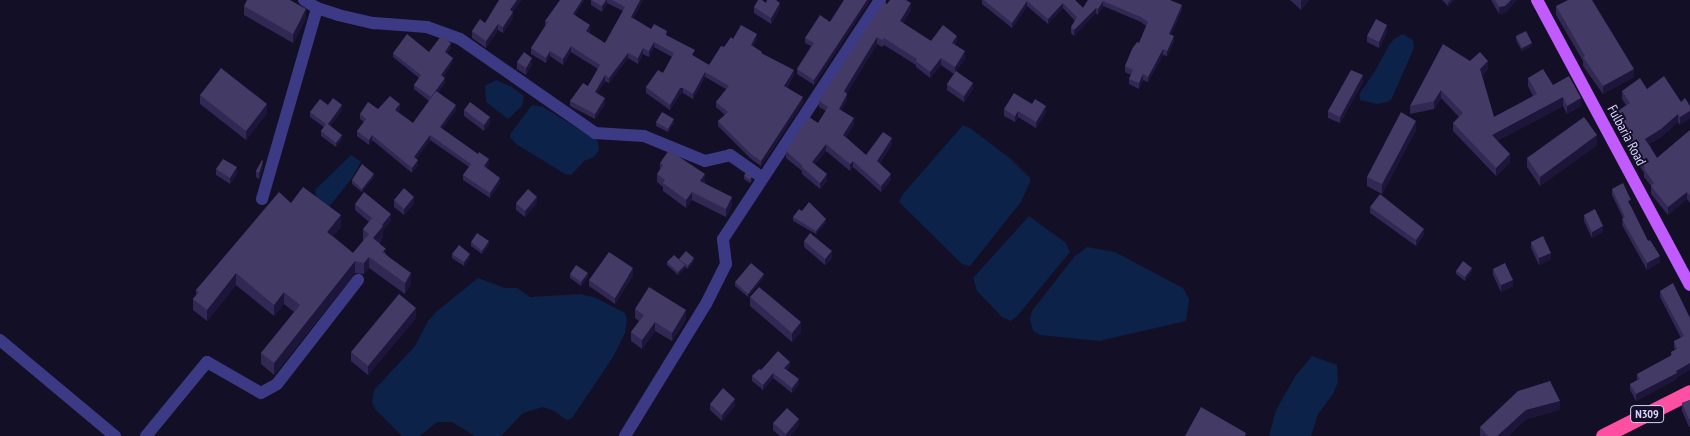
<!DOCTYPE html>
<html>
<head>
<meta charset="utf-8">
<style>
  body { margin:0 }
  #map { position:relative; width:1690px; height:436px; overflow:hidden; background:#130f26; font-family:"PT Sans Narrow",sans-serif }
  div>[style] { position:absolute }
  .water>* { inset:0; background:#0c2248 }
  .minor>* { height:12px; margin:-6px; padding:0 6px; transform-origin:6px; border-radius:6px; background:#3d3a85 }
  .major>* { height:12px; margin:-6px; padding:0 6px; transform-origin:6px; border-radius:6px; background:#c25bff }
  .highway>* { height:15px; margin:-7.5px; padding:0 7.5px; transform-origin:7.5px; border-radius:7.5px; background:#ff4fa3 }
  .wall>* { inset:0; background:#312854 }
  .shaded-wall>* { inset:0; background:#1d163a }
  .building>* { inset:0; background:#433a66 }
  span { translate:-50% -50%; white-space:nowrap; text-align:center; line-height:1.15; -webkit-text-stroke:4px #130f26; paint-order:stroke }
  .shield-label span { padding:1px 4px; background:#130f26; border:1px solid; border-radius:4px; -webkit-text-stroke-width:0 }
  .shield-label { font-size:12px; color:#d9d4ff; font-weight:700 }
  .street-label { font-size:14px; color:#d9d4ff }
</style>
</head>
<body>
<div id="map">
  <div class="water">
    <div style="clip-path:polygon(1403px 34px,1413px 40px,1414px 48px,1392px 98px,1388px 102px,1377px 104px,1360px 100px,1360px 93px,1375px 71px,1389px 45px,1394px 39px)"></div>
    <div style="clip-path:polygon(496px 80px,512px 87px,524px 96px,522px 106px,508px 119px,486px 102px,485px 86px)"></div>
    <div style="clip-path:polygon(532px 105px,543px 107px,584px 132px,598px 141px,599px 150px,594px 157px,584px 161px,571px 175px,565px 174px,516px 144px,510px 137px,511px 133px)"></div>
    <div style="clip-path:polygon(963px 125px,970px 128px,1011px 159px,1030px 178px,1030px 182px,1021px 202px,970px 266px,962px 264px,899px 202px,903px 194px)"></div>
    <div style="clip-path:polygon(351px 155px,361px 162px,352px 178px,329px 207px,317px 199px,315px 190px)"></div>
    <div style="clip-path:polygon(1029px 216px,1066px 243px,1070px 252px,1018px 315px,1011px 321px,1002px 317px,977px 291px,973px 278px)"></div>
    <div style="clip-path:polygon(1087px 247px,1115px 252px,1183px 288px,1189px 299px,1186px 321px,1099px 341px,1040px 335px,1033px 331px,1030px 319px,1032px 311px,1074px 257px)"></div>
    <div style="clip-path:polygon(478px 278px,505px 288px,517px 288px,530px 297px,581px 294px,596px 298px,625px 313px,627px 320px,625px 333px,613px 357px,572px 418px,567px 420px,554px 411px,543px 407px,523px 413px,501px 436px,475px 436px,452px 422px,437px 422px,420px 436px,402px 436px,375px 409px,372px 402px,374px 390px,415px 346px,428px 321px,437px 311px)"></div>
    <div style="clip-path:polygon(1312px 356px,1337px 365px,1338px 382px,1333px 394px,1318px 414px,1311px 436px,1269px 436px,1276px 410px,1296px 375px)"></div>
  </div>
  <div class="minor">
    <div style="left:304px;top:0;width:15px;rotate:32deg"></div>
    <div style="left:317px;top:8px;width:22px;rotate:18deg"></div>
    <div style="left:338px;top:15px;width:37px;rotate:13deg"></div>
    <div style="left:374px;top:23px;width:53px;rotate:4.3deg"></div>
    <div style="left:427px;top:27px;width:35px;rotate:20deg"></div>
    <div style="left:460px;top:39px;width:165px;rotate:34.8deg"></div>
    <div style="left:595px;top:133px;width:49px;rotate:3.5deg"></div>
    <div style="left:644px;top:136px;width:66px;rotate:22.3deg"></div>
    <div style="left:705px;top:161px;width:26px;rotate:-13deg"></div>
    <div style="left:730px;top:155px;width:39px;rotate:35deg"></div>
    <div style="left:262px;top:199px;width:199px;rotate:-73.9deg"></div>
    <div style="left:0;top:340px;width:150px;rotate:39.9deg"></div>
    <div style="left:146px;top:436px;width:96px;rotate:-50.5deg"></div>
    <div style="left:207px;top:362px;width:62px;rotate:29.9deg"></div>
    <div style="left:261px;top:393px;width:18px;rotate:-29deg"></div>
    <div style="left:277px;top:384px;width:132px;rotate:-52.1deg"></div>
    <div style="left:625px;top:436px;width:155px;rotate:-58.5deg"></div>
    <div style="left:706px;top:304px;width:45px;rotate:-63.4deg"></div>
    <div style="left:726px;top:264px;width:25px;rotate:-97deg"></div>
    <div style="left:723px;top:239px;width:286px;rotate:-56.7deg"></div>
  </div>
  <div class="major">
    <div style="left:1537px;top:0;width:323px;rotate:61.8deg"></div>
  </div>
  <div class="highway">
    <div style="left:1603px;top:436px;width:97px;rotate:-26.8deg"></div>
  </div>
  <div class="wall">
    <div style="clip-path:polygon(584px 0,575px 15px,590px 30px,589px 33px,605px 43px,623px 11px,607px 3px,602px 12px,591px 5px,591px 0,643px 0,633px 18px,651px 29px,667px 36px,694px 56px,709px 65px,724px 47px,733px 39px,757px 39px,753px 46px,762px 54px,794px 75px,787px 87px,803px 103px,761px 166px,751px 159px,718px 126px,718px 121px,725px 115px,716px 107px,716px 102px,726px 89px,705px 77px,693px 99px,683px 93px,680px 94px,670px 110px,646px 93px,646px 87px,663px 73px,672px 57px,654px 47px,649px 57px,643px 54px,638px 64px,628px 58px,609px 83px,605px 81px,597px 93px,605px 104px,595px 119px,570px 106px,570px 101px,588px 86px,598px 69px,571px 52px,563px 65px,550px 56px,546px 63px,531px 54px,531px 48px,545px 26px,545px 21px)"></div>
    <div style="clip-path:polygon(844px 0,870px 0,814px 85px,797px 74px,797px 69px,811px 46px,805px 43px,805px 38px,830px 22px)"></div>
    <div style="clip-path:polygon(982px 0,1075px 0,1083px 8px,1088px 0,1170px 0,1182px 10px,1171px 35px,1174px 41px,1167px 56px,1163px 55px,1148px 82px,1143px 80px,1139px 89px,1129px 84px,1129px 79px,1131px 75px,1125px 72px,1125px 66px,1139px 43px,1146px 26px,1141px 22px,1103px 6px,1098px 15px,1096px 13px,1074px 36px,1071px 33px,1071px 27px,1075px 21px,1063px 8px,1048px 24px,1027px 6px,1012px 28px,982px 4px)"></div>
    <div style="clip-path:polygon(1290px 0,1309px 0,1301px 10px)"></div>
    <div style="clip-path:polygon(1442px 0,1454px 0,1448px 6px)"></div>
    <div style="clip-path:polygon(1491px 0,1517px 0,1505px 13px,1499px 14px)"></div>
    <div style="clip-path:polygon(766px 3px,780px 9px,771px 24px,754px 13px,754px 7px)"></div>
    <div style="clip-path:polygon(887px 4px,911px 10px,903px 23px,931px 41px,957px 42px,955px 45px,965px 58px,956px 71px,973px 89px,964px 102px,947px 90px,947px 84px,954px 74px,941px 65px,930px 78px,916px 67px,916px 65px,884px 45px,882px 47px,877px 44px,847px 93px,847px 100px,841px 110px,854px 124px,846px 137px,866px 155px,892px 144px,880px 163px,891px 180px,881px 192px,853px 167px,850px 171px,826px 151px,815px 164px,827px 181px,820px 189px,802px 174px,802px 171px,786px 158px,786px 151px,818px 123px,826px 111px,819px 107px,819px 101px)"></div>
    <div style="clip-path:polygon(244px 6px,306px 18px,293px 43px,244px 15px)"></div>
    <div style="clip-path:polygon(1556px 6px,1634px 77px,1603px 94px,1583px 66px,1583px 61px,1556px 15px)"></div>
    <div style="clip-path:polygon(513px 12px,513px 18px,503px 33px,498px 30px,486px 48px,472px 38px,472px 31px,485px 23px)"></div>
    <div style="clip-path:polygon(1387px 32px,1379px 48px,1367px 42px,1367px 36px)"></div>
    <div style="clip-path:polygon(1516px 36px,1532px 46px,1522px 51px,1516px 40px)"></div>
    <div style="clip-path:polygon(451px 48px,447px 53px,453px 62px,443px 77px,445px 83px,438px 92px,456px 110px,442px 129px,489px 164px,486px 168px,500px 183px,490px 198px,463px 180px,463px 175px,469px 167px,430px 140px,416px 159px,418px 165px,412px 173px,372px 140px,369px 145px,357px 136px,357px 131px,364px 122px,360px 119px,360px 114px,378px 109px,400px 109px,398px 112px,413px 123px,429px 101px,414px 89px,414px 85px,419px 78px,393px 57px,393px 53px,429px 52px)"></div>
    <div style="clip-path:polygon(1470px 61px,1488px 69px,1482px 76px,1494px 117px,1533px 96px,1528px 86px,1528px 78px,1553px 85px,1581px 106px,1567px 114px,1563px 106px,1497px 141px,1510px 162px,1496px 176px,1453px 131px,1453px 123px,1459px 117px,1441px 98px,1434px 109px,1410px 114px,1410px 106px)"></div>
    <div style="clip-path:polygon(517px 62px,532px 64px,526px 75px,517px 69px)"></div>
    <div style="clip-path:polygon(1363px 82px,1340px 123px,1328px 118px,1328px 111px)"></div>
    <div style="clip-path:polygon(1647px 89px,1681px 102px,1680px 125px,1678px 122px,1661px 137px,1649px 144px,1657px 158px,1690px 130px,1690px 203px,1687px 199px,1668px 215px,1651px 194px,1651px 186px,1644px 177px,1644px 173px,1629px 150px,1629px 144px,1618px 119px,1618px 111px,1626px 105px,1622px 99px,1622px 91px)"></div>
    <div style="clip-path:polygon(200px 95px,267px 113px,246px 140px,200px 104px)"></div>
    <div style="clip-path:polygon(328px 105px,342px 110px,330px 126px,342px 139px,336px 147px,321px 136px,321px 131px,324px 127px,310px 117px,310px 112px)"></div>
    <div style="clip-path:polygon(1004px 109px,1046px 112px,1036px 128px,1018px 117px,1015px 122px,1004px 116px)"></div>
    <div style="clip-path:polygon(464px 110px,490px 123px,484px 131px,464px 116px)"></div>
    <div style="clip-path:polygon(656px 122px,674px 123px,668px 132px,656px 126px)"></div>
    <div style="clip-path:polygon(1416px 130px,1382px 194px,1367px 186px,1367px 177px)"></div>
    <div style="clip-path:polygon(1597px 145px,1540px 186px,1527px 167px,1527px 158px)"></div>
    <div style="clip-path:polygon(660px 163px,705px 182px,704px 183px,732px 206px,726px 217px,692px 200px,686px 208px,663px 191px,663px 187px,657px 182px,657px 174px,660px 170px)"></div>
    <div style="clip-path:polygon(263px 167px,259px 179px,256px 177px,256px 171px)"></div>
    <div style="clip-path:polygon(216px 169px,237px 174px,230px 184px,216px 175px)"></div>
    <div style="clip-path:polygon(744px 176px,752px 180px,750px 183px,744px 179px)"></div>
    <div style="clip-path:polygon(374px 177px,362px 192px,352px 184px,352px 180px)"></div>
    <div style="clip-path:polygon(1612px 189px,1631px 206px,1648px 241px,1660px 262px,1647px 270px,1622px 225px,1623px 218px,1612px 195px)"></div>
    <div style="clip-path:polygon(394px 200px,414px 204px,404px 215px,394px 207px)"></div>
    <div style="clip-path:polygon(291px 203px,341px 227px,333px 236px,353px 253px,363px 241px,363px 229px,369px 222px,355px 210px,355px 204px,391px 221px,383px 230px,383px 237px,379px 243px,386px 254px,411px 284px,405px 294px,369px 268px,364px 274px,355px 273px,274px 375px,261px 364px,261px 353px,294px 312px,284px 304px,274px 316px,236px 285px,207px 321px,193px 310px,193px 299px,196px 295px,196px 290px)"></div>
    <div style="clip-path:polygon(516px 203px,537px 203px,525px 217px,516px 210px)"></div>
    <div style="clip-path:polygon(1370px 207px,1424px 235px,1416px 246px,1370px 213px)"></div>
    <div style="clip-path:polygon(802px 211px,826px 222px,816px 234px,793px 221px,793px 217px)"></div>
    <div style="clip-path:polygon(1584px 215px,1603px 232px,1592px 238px,1584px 221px)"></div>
    <div style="clip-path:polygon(804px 241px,832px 258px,825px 265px,804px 247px)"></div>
    <div style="clip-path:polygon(471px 242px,489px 245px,482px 254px,471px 246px)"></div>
    <div style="clip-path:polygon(1531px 242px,1551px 259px,1539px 265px,1531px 248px)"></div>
    <div style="clip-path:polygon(452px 254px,470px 257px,464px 266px,452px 258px)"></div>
    <div style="clip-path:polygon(679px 259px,694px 261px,688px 269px,685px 267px,685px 268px,678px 275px,667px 265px,667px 262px,679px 260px)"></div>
    <div style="clip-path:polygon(1493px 269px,1513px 286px,1501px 292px,1493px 275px)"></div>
    <div style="clip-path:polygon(1456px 271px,1472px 271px,1465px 281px,1456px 274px)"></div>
    <div style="clip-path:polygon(570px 274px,588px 277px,581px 286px,570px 278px)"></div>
    <div style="clip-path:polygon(633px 275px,615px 304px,589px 286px,589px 280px)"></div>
    <div style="clip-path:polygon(764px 277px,748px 297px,735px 286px,735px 282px)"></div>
    <div style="clip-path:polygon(1660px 291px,1690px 318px,1690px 370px,1677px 377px,1677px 379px,1636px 401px,1630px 390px,1630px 384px,1637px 380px,1637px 374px,1671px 356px,1671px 352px,1675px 350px,1674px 347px,1674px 341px,1681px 338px,1660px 297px)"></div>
    <div style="clip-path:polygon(750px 297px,801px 332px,792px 342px,750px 306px)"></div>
    <div style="clip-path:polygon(635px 309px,686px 319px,672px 341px,655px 331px,642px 349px,631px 341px,631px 332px,639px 321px,635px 318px)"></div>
    <div style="clip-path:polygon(416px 318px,368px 375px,351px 361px,351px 352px)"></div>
    <div style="clip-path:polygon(790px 366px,787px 370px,799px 384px,792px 393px,773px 378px,763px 390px,752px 381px,752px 376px,761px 370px)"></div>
    <div style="clip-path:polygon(1690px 400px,1690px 427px,1689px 427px,1682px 411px,1682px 403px)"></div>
    <div style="clip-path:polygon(710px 404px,735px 406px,722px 421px,710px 410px)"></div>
    <div style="clip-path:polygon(1560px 410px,1526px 419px,1508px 436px,1480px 436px,1480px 427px)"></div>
    <div style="clip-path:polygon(773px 423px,799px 425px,790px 436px,780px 436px,773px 430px)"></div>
  </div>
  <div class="shaded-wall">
    <div style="clip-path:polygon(517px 0,522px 0,513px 12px,513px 18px,503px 33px,503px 27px,510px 10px)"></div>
    <div style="clip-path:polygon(582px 0,584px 0,584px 1px,573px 19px,573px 14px)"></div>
    <div style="clip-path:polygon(606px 0,607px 0,607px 3px,602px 12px,602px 6px)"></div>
    <div style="clip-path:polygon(640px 0,643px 0,631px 22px,631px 17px)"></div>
    <div style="clip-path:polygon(867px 0,870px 0,814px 85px,814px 80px)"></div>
    <div style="clip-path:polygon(1302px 0,1309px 0,1301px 10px,1301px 1px)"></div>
    <div style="clip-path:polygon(1451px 0,1454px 0,1448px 6px,1448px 3px)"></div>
    <div style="clip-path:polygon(1511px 0,1517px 0,1505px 13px,1499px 14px,1499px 7px)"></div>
    <div style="clip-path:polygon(1027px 1px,1027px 6px,1012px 28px,1012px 23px)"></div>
    <div style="clip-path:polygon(1103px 1px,1103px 6px,1098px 15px,1098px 9px)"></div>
    <div style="clip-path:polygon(780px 3px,780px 9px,771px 24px,771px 18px)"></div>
    <div style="clip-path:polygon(911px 3px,911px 10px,900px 28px,900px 21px)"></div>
    <div style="clip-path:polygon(1063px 3px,1063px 8px,1048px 24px,1048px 19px)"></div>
    <div style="clip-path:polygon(1182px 5px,1182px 10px,1169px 39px,1169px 34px)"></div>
    <div style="clip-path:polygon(1096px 8px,1096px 13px,1074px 36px,1074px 30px)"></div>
    <div style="clip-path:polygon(306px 9px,306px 18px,293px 43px,293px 34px)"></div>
    <div style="clip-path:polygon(498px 24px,498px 30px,486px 48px,486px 41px)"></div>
    <div style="clip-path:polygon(590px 25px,590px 30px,586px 36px,586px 31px)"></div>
    <div style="clip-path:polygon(1387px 25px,1387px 32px,1379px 48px,1379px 42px)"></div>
    <div style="clip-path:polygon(757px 34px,757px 39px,751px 50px,751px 45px)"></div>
    <div style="clip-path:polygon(957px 36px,957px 42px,952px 49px,952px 43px)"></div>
    <div style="clip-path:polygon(1174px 36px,1174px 41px,1167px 56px,1167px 51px)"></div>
    <div style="clip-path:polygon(877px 37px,877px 44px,844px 98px,844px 91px)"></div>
    <div style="clip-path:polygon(654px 42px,654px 47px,649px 57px,649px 51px)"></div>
    <div style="clip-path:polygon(451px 43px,451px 48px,445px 56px,445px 52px)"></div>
    <div style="clip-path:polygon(1532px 43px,1532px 46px,1522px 51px,1522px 48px)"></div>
    <div style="clip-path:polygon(571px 46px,571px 52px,563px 65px,563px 59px)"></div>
    <div style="clip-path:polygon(643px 48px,643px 54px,638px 64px,638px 58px)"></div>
    <div style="clip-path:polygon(1163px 49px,1163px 55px,1148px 82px,1148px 77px)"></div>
    <div style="clip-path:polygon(550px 51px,550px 56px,546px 63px,546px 58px)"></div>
    <div style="clip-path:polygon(965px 51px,965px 58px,955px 74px,955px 67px)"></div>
    <div style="clip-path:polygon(628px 53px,628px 58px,609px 83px,609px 78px)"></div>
    <div style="clip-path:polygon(453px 58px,453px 62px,441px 80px,441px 75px)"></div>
    <div style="clip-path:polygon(532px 58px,532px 64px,526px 75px,526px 68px)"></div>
    <div style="clip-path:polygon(941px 58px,941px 65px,930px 78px,930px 72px)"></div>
    <div style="clip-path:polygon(1488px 61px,1488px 69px,1480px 78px,1480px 69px)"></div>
    <div style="clip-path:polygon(1634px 69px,1634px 77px,1603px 94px,1603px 86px)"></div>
    <div style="clip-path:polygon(794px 70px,794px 75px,784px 91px,784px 86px)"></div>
    <div style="clip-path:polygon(705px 72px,705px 77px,693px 99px,693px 94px)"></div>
    <div style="clip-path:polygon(1143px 74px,1143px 80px,1139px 89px,1139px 83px)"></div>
    <div style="clip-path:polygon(605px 75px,605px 81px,595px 97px,595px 92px)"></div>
    <div style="clip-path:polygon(1363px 75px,1363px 82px,1340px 123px,1340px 117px)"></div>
    <div style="clip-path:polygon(445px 78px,445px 83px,431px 102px,431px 97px)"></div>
    <div style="clip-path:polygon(973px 83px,973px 89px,964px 102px,964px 96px)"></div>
    <div style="clip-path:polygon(680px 88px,683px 88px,683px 93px,680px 94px,670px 110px,670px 105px)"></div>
    <div style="clip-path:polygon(1441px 90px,1441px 98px,1434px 109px,1434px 101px)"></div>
    <div style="clip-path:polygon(847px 94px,847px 100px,839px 115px,839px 109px)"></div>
    <div style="clip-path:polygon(803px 97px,803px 103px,761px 166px,761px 161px)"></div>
    <div style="clip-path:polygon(1563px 97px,1563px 106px,1492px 144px,1492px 135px)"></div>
    <div style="clip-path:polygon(605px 98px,605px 104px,595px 119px,595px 114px)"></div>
    <div style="clip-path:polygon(1581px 98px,1581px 106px,1567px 114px,1567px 106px)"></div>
    <div style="clip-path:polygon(267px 104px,267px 113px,246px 140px,246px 131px)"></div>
    <div style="clip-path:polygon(400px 104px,400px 109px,395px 115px,395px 110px)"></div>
    <div style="clip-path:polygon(342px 105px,342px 110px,328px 129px,328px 124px)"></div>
    <div style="clip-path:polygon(456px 105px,456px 110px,440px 132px,440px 127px)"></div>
    <div style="clip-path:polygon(1046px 106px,1046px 112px,1036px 128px,1036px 122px)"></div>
    <div style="clip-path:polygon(1018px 111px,1018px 117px,1015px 122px,1015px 116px)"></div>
    <div style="clip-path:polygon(1690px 111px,1690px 119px,1680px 125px,1680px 117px)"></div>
    <div style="clip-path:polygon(1678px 114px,1678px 122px,1661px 137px,1645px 147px,1645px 139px)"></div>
    <div style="clip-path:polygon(490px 117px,490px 123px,484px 131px,484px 125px)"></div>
    <div style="clip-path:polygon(854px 118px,854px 124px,843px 142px,843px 135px)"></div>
    <div style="clip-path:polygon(674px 119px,674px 123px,668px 132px,668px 129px)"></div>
    <div style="clip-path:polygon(1416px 121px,1416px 130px,1382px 194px,1382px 184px)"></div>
    <div style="clip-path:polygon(342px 135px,342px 139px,336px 147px,336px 143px)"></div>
    <div style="clip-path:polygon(372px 135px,372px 140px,369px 145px,369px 140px)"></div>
    <div style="clip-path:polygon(430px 135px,430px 140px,414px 162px,414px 157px)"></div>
    <div style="clip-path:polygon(1597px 135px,1597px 145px,1540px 186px,1540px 177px)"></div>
    <div style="clip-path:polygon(892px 138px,892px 144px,877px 167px,877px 161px)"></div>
    <div style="clip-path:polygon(826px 144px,826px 151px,812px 168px,812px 162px)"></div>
    <div style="clip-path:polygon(1510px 154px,1510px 162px,1496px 176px,1496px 168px)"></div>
    <div style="clip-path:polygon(489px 159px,489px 164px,484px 171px,484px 166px)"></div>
    <div style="clip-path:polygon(418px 160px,418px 165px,412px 173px,412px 168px)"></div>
    <div style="clip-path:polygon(263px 161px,263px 167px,259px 179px,259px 173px)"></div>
    <div style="clip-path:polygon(853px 161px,853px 167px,850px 171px,850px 164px)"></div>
    <div style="clip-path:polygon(237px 167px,237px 174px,230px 184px,230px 178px)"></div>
    <div style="clip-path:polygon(374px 174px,374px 177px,362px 192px,362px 189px)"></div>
    <div style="clip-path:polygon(705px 174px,705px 182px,700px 189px,700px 181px)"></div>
    <div style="clip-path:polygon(827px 174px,827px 181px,820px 189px,820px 183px)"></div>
    <div style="clip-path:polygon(891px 174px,891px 180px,881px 192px,881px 186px)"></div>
    <div style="clip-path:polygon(500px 178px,500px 183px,490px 198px,490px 193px)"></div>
    <div style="clip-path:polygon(692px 192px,692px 200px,686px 208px,686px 200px)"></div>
    <div style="clip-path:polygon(1687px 192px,1687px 199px,1668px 215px,1668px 207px)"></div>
    <div style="clip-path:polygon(414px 197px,414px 204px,404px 215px,404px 209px)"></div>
    <div style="clip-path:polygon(537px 197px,537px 203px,525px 217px,525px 211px)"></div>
    <div style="clip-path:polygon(732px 197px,732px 206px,726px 217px,726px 209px)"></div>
    <div style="clip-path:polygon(391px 214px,391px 221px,383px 230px,383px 237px,373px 249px,373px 238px,381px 226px)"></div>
    <div style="clip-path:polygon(341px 215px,341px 227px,327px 243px,327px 232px)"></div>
    <div style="clip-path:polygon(826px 219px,826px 222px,816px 234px,816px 231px)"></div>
    <div style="clip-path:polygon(1603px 226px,1603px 232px,1592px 238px,1592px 232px)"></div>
    <div style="clip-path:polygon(1424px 229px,1424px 235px,1416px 246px,1416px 240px)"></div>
    <div style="clip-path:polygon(489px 241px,489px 245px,482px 254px,482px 251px)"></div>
    <div style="clip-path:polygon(832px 251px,832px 258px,825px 265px,825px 259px)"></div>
    <div style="clip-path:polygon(1551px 253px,1551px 259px,1539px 265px,1539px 258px)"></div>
    <div style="clip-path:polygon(470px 254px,470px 257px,464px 266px,464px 262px)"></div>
    <div style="clip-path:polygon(1660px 256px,1660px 262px,1647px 270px,1647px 263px)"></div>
    <div style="clip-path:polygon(369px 257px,369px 268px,364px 274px,364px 263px)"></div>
    <div style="clip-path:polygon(694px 258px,694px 261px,688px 269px,688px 266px)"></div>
    <div style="clip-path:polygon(355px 261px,355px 273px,274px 375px,274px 363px)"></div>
    <div style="clip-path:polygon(685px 265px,685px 268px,678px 275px,678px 272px)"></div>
    <div style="clip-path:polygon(633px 268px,633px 275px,615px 304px,615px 298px)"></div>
    <div style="clip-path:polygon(1472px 268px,1472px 271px,1465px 281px,1465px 277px)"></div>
    <div style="clip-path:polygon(236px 273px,236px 285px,207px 321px,207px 310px)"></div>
    <div style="clip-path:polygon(411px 273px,411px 284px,405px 294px,405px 283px)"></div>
    <div style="clip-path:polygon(588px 273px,588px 277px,581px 286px,581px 282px)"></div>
    <div style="clip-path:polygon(764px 274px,764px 277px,748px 297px,748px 294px)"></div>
    <div style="clip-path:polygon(1513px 280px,1513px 286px,1501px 292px,1501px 285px)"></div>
    <div style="clip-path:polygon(284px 292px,284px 304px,274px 316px,274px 305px)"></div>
    <div style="clip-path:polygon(416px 308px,416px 318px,368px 375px,368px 366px)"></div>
    <div style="clip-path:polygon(686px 310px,686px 319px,672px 341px,672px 333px)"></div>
    <div style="clip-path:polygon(655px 322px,655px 331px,642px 349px,642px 340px)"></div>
    <div style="clip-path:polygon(801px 322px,801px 332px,792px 342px,792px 333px)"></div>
    <div style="clip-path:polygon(790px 362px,790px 366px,784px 373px,784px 368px)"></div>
    <div style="clip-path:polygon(1690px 363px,1690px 370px,1677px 377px,1677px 379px,1636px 401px,1636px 394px)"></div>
    <div style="clip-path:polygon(773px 373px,773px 378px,763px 390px,763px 385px)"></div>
    <div style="clip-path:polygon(799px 379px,799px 384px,792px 393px,792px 388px)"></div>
    <div style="clip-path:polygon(735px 399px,735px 406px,722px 421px,722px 415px)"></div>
    <div style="clip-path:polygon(1560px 401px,1560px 410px,1526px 419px,1508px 436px,1497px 436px,1526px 410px)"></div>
    <div style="clip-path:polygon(799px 419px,799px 425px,790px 436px,786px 436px,786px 434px)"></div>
  </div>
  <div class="building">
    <div style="clip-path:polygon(247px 0,290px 0,306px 9px,293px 34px,244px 6px)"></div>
    <div style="clip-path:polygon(499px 0,517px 0,510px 10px,513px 12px,503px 27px,498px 24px,486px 41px,472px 31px,480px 19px,485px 23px)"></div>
    <div style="clip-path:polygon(560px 0,582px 0,573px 14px,590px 25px,586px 31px,605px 43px,625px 7px,612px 0,640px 0,631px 17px,651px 29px,654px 24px,667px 31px,666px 35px,695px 50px,692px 55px,709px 65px,721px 46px,724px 47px,731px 37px,733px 39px,741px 25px,757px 34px,751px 45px,762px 52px,761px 53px,794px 70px,784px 86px,803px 97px,761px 161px,751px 154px,718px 121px,728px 112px,716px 102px,729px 86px,705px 72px,693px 94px,683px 88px,680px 88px,670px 105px,646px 87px,658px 70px,663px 73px,674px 53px,654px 42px,649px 51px,643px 48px,638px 58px,628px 53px,609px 78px,605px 75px,595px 92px,605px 98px,595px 114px,570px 101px,583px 83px,588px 86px,600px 65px,571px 46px,563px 59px,550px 51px,546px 58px,531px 48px,548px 22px,545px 21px)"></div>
    <div style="clip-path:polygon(591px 0,606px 0,602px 6px)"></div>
    <div style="clip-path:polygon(758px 0,762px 0,766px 3px,767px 0,776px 0,780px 3px,771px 18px,754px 7px)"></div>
    <div style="clip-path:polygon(844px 0,867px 0,814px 80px,797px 69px,814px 43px,805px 38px,820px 15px,830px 22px)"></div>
    <div style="clip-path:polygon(890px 0,906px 0,911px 3px,900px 21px,931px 41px,943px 25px,957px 36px,952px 43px,965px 51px,955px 67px,941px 58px,930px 72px,916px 61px,917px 59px,884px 38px,882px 40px,877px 37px,844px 91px,847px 94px,839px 109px,854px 118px,843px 135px,866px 155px,883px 132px,892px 138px,877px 161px,891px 174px,881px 186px,853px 161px,850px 164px,826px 144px,812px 162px,827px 174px,820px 183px,802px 167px,803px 166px,786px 151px,809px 117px,818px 123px,828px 107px,819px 101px,884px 2px,887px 4px)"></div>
    <div style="clip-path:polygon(984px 0,1075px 0,1083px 8px,1088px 0,1170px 0,1182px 5px,1169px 34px,1174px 36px,1167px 51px,1163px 49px,1148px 77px,1143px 74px,1139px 83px,1129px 79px,1133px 70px,1125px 66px,1132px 49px,1137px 42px,1139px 43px,1148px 22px,1141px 17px,1103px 1px,1098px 9px,1096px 8px,1074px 30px,1071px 27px,1077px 17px,1063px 3px,1048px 19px,1027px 1px,1012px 23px)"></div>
    <div style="clip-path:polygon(1495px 0,1511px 0,1505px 6px,1499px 7px)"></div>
    <div style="clip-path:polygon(1568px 0,1592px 0,1634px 69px,1603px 86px,1583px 57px,1585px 56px,1556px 6px)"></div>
    <div style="clip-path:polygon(1376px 19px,1387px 25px,1379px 42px,1367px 36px)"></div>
    <div style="clip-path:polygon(1526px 31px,1532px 43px,1522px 48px,1516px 36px)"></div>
    <div style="clip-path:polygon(407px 34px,429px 52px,441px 36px,451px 43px,445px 52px,453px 58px,441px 75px,445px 78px,431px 97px,414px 85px,421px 75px,393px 53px)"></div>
    <div style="clip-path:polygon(1443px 44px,1470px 61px,1480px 52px,1488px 61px,1480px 69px,1494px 117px,1537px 94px,1528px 78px,1543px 69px,1553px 85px,1569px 76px,1581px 98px,1567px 106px,1563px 97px,1492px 135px,1510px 154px,1496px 168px,1453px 123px,1463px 113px,1441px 90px,1434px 101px,1410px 106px)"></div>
    <div style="clip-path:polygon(524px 52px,532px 58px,526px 68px,517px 62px)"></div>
    <div style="clip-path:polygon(221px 68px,267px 104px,246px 131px,200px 95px)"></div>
    <div style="clip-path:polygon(1351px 70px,1363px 75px,1340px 117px,1328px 111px)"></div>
    <div style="clip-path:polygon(956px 71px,973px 83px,964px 96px,947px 84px)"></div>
    <div style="clip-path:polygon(1664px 76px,1681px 102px,1685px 98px,1690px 106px,1690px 111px,1680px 117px,1678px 114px,1661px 129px,1645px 139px,1657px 158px,1690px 130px,1690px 195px,1687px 192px,1668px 207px,1651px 186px,1654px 183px,1644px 169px,1645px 168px,1629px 142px,1632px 141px,1618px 111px,1630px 103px,1622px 91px,1640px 78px,1647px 89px)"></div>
    <div style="clip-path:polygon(436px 91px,456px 105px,440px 127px,478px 154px,479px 152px,489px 159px,484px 166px,500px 178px,490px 193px,463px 175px,471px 164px,430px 135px,414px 157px,418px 160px,412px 168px,372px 135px,369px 140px,357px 131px,366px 119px,360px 114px,368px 102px,378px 109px,390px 96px,400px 104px,395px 110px,413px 123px)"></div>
    <div style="clip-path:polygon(1014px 93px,1032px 104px,1035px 99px,1046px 106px,1036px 122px,1018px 111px,1015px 116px,1004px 109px)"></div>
    <div style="clip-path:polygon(333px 98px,342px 105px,328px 124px,342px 135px,336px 143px,321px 131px,326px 124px,310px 112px,320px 99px,328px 105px)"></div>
    <div style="clip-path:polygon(470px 102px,490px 117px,484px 125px,464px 110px)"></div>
    <div style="clip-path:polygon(662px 112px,674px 119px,668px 129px,656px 122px)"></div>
    <div style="clip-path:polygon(1401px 112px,1416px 121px,1382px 184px,1367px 177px)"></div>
    <div style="clip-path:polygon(1584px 117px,1597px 135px,1540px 177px,1527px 158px)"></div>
    <div style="clip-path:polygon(669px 150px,705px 174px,700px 181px,732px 197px,726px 209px,692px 192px,686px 200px,663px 183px,665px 180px,657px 174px,663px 165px,660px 163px)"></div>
    <div style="clip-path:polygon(223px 159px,237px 167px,230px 178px,216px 169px)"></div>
    <div style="clip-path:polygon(262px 160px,263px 161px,259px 173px,256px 171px)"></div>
    <div style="clip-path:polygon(362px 164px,374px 174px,362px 189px,352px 180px)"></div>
    <div style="clip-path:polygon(746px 172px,752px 177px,750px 180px,744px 176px)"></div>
    <div style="clip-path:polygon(1623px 183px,1631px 200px,1628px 201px,1648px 241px,1650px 240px,1660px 256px,1647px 263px,1622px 219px,1625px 217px,1612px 189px)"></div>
    <div style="clip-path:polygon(303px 187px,341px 215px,327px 232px,353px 253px,369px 234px,363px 229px,373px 217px,383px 226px,373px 238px,386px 249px,382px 252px,411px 273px,405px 283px,369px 257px,364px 263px,355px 261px,274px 363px,261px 353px,300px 305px,284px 292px,274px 305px,236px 273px,207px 310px,193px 299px,199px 292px,196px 290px,279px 192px,291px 203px)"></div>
    <div style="clip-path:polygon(404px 188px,414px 197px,404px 209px,394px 200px)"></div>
    <div style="clip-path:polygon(528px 189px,537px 197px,525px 211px,516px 203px)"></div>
    <div style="clip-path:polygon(364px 192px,391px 214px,382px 225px,373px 217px,372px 218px,355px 204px)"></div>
    <div style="clip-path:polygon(1380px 194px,1424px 229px,1416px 240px,1370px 207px)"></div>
    <div style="clip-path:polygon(809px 202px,826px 219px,816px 231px,793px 217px,799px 209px,802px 211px)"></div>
    <div style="clip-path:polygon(1595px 209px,1603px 226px,1592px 232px,1584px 215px)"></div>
    <div style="clip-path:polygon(477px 233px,489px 241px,482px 251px,471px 242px)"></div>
    <div style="clip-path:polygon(810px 233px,832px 251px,825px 259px,804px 241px)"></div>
    <div style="clip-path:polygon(1543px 236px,1551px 253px,1539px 258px,1531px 242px)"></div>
    <div style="clip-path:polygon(459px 245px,470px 254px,464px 262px,452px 254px)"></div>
    <div style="clip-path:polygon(686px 251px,694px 258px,688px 266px,679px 259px)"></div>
    <div style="clip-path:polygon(609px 252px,633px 268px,615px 298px,589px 280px)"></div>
    <div style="clip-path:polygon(674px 255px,685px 265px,678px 272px,667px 262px)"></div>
    <div style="clip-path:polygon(1463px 261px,1472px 268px,1465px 277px,1456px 271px)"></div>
    <div style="clip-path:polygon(751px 263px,764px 274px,748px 294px,735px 282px)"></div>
    <div style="clip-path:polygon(1505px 263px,1513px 280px,1501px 285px,1493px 269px)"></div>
    <div style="clip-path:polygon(576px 265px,588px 273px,581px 282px,570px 274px)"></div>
    <div style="clip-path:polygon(1673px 283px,1690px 318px,1690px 363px,1676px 371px,1677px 373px,1636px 394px,1630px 384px,1640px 379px,1637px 374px,1672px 355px,1671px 352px,1677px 349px,1674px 341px,1684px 336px,1660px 291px)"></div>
    <div style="clip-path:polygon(649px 287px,686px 310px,672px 333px,655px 322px,642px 340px,631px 332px,644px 315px,635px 309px)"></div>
    <div style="clip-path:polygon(759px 287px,801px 322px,792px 333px,750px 297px)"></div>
    <div style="clip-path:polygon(399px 294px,416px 308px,368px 366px,351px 352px)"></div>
    <div style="clip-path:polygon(778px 351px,790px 362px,784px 368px,799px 379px,792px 388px,773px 373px,763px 385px,752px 376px,759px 369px,761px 370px)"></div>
    <div style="clip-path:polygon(1550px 381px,1560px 401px,1526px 410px,1497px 436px,1488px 436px,1480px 427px,1518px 391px)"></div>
    <div style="clip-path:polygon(723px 388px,735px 399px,722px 415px,710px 404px)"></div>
    <div style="clip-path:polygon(1690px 400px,1690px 419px,1689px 419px,1682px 403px)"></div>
    <div style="clip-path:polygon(1201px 407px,1246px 433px,1245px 436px,1185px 436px)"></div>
    <div style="clip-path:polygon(787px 408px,799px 419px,786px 434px,773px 423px)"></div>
  </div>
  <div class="shield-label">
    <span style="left:1647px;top:414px">N309</span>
  </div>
  <div class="street-label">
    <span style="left:1627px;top:135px;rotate:62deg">Fulbaria Road</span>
  </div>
</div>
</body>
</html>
